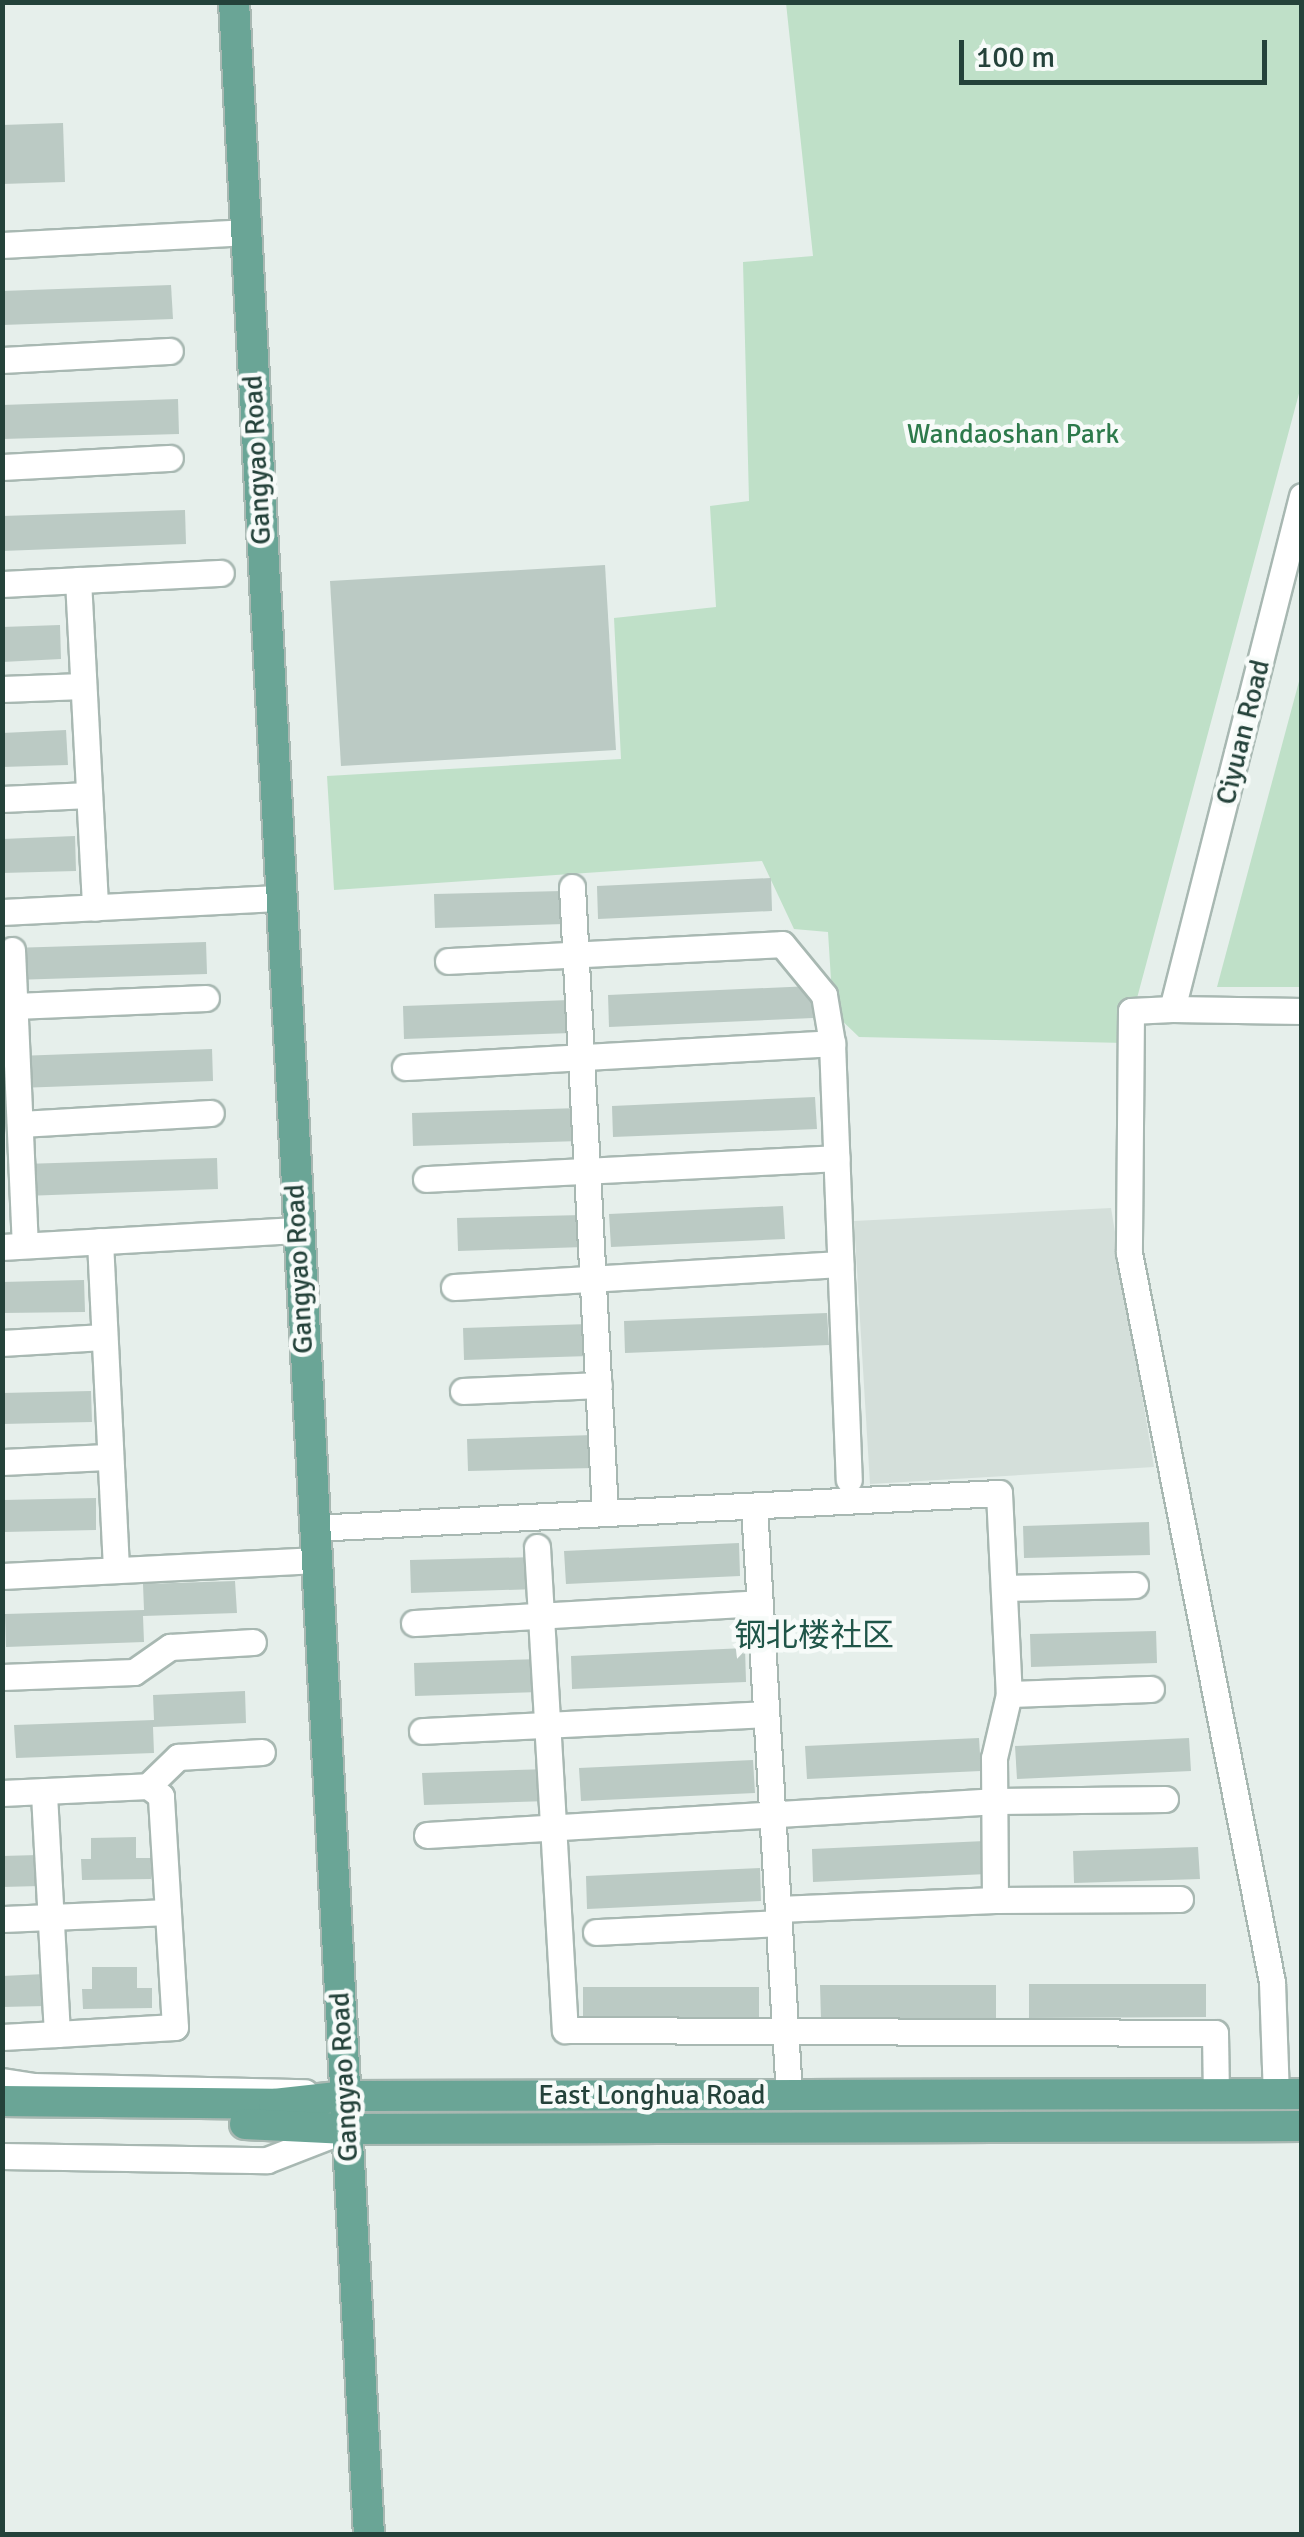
<!DOCTYPE html>
<html>
<head>
<meta charset="utf-8">
<style>
  body { margin:0 }
  #map { position:relative; width:1304px; height:2537px; overflow:hidden; background:#e6efeb; font-family:Signika,"Noto Sans SC",sans-serif }
  div>[style] { position:absolute }
  .built>* { inset:0; background:#d4dfda }
  .green>* { inset:0; background:#bfe0c8 }
  .building>* { inset:0; background:#bbcac4 }
  .roads { filter:drop-shadow(2px 0 #a8b8b2) drop-shadow(-2px 0 #a8b8b2) drop-shadow(0 2px #a8b8b2) drop-shadow(0 -2px #a8b8b2) }
  .minor>* { height:25px; margin:-12.5px; padding:0 12.5px; transform-origin:12.5px; border-radius:12.5px; background:#fff }
  .major>* { height:30px; margin:-15px; padding:0 15px; transform-origin:15px; border-radius:15px; background:#6aa596 }
  span { translate:-50% -50%; white-space:nowrap; text-align:center; line-height:1.15; -webkit-text-stroke:9px #f7fbf9; paint-order:stroke }
  .park-label { font-size:28px; color:#2d7a4b }
  .street-label { font-size:28px; color:#24423a }
  .quarter-label { font-size:32px; color:#1f5548 }
  .frame { position:absolute; inset:0; border:5px solid #24423a; pointer-events:none }
  .scale { position:absolute; left:959px; top:40px; width:308px; height:45px; box-sizing:border-box; border:5px solid #24423a; border-top:0; padding-left:12px; font-size:30px; line-height:35px; white-space:nowrap; color:#24423a; -webkit-text-stroke:8px #f7fbf9; paint-order:stroke }
</style>
</head>
<body>
<div id="map">
  <div class="built">
    <div style="clip-path:polygon(1111px 1208px,1154px 1467px,870px 1484px,854px 1221px)"></div>
  </div>
  <div class="green">
    <div style="clip-path:polygon(786px 3px,1301px 3px,1301px 386px,1125px 1043px,859px 1037px,833px 1012px,828px 932px,794px 929px,762px 861px,334px 890px,327px 776px,621px 759px,614px 618px,716px 607px,710px 506px,749px 501px,743px 262px,813px 256px)"></div>
    <div style="clip-path:polygon(1301px 674px,1301px 987px,1217px 987px)"></div>
  </div>
  <div class="building">
    <div style="clip-path:polygon(63px 123px,65px 182px,2px 184px,2px 125px)"></div>
    <div style="clip-path:polygon(171px 285px,173px 319px,2px 325px,2px 291px)"></div>
    <div style="clip-path:polygon(178px 399px,179px 434px,2px 439px,2px 405px)"></div>
    <div style="clip-path:polygon(185px 510px,186px 544px,2px 551px,2px 516px)"></div>
    <div style="clip-path:polygon(605px 565px,616px 750px,341px 766px,330px 581px)"></div>
    <div style="clip-path:polygon(60px 625px,61px 659px,2px 662px,2px 627px)"></div>
    <div style="clip-path:polygon(66px 730px,68px 765px,2px 767px,2px 733px)"></div>
    <div style="clip-path:polygon(75px 836px,76px 871px,2px 873px,2px 839px)"></div>
    <div style="clip-path:polygon(771px 878px,772px 911px,598px 919px,597px 886px)"></div>
    <div style="clip-path:polygon(563px 891px,564px 924px,435px 928px,434px 894px)"></div>
    <div style="clip-path:polygon(206px 942px,207px 974px,12px 980px,11px 948px)"></div>
    <div style="clip-path:polygon(812px 986px,813px 1018px,609px 1027px,608px 995px)"></div>
    <div style="clip-path:polygon(570px 1000px,571px 1033px,404px 1039px,403px 1006px)"></div>
    <div style="clip-path:polygon(212px 1049px,213px 1081px,18px 1088px,17px 1056px)"></div>
    <div style="clip-path:polygon(815px 1097px,817px 1129px,613px 1137px,612px 1106px)"></div>
    <div style="clip-path:polygon(579px 1108px,580px 1141px,413px 1146px,412px 1113px)"></div>
    <div style="clip-path:polygon(217px 1158px,218px 1189px,24px 1196px,23px 1164px)"></div>
    <div style="clip-path:polygon(783px 1206px,785px 1239px,611px 1247px,609px 1214px)"></div>
    <div style="clip-path:polygon(583px 1215px,584px 1247px,458px 1251px,457px 1218px)"></div>
    <div style="clip-path:polygon(84px 1280px,85px 1312px,2px 1313px,2px 1282px)"></div>
    <div style="clip-path:polygon(827px 1313px,829px 1345px,625px 1353px,624px 1321px)"></div>
    <div style="clip-path:polygon(589px 1324px,590px 1356px,464px 1360px,463px 1328px)"></div>
    <div style="clip-path:polygon(91px 1391px,92px 1422px,2px 1424px,2px 1393px)"></div>
    <div style="clip-path:polygon(593px 1435px,594px 1468px,468px 1471px,467px 1439px)"></div>
    <div style="clip-path:polygon(96px 1498px,96px 1530px,4px 1532px,3px 1500px)"></div>
    <div style="clip-path:polygon(1149px 1522px,1150px 1555px,1024px 1558px,1023px 1526px)"></div>
    <div style="clip-path:polygon(739px 1543px,740px 1576px,566px 1584px,564px 1551px)"></div>
    <div style="clip-path:polygon(536px 1557px,537px 1589px,411px 1593px,410px 1560px)"></div>
    <div style="clip-path:polygon(235px 1581px,237px 1613px,143px 1616px,144px 1642px,6px 1647px,5px 1614px,144px 1610px,143px 1584px)"></div>
    <div style="clip-path:polygon(1156px 1631px,1157px 1663px,1031px 1667px,1030px 1634px)"></div>
    <div style="clip-path:polygon(745px 1648px,746px 1682px,572px 1689px,571px 1656px)"></div>
    <div style="clip-path:polygon(540px 1659px,540px 1692px,415px 1696px,414px 1663px)"></div>
    <div style="clip-path:polygon(245px 1691px,246px 1723px,153px 1727px,154px 1753px,16px 1758px,14px 1725px,154px 1720px,153px 1695px)"></div>
    <div style="clip-path:polygon(979px 1738px,981px 1771px,807px 1779px,805px 1746px)"></div>
    <div style="clip-path:polygon(1189px 1738px,1191px 1771px,1017px 1779px,1015px 1746px)"></div>
    <div style="clip-path:polygon(753px 1760px,755px 1793px,581px 1801px,579px 1768px)"></div>
    <div style="clip-path:polygon(548px 1769px,549px 1801px,424px 1805px,422px 1773px)"></div>
    <div style="clip-path:polygon(136px 1837px,136px 1858px,151px 1858px,151px 1879px,82px 1880px,81px 1859px,91px 1859px,91px 1838px)"></div>
    <div style="clip-path:polygon(985px 1841px,987px 1874px,813px 1882px,812px 1849px)"></div>
    <div style="clip-path:polygon(1198px 1847px,1200px 1879px,1074px 1883px,1073px 1851px)"></div>
    <div style="clip-path:polygon(38px 1855px,40px 1886px,2px 1887px,2px 1856px)"></div>
    <div style="clip-path:polygon(760px 1868px,761px 1901px,587px 1909px,586px 1876px)"></div>
    <div style="clip-path:polygon(92px 1967px,137px 1967px,137px 1988px,152px 1988px,152px 2008px,83px 2009px,82px 1989px,92px 1989px)"></div>
    <div style="clip-path:polygon(45px 1974px,46px 2006px,2px 2007px,2px 1976px)"></div>
    <div style="clip-path:polygon(1029px 1984px,1206px 1984px,1206px 2017px,1029px 2018px)"></div>
    <div style="clip-path:polygon(820px 1985px,996px 1985px,996px 2018px,821px 2019px)"></div>
    <div style="clip-path:polygon(583px 1987px,759px 1987px,759px 2020px,583px 2021px)"></div>
  </div>
  <div class="roads">
    <div class="minor">
      <div style="left:2px;top:245px;width:244px;rotate:-3deg"></div>
      <div style="left:2px;top:360px;width:168px;rotate:-3.1deg"></div>
      <div style="left:2px;top:467px;width:168px;rotate:-3.1deg"></div>
      <div style="left:1302px;top:496px;width:529px;rotate:104.22deg"></div>
      <div style="left:1172px;top:1009px;width:130px;rotate:0.9deg"></div>
      <div style="left:78px;top:580px;width:328px;rotate:87deg"></div>
      <div style="left:2px;top:584px;width:219px;rotate:-2.9deg"></div>
      <div style="left:2px;top:689px;width:81px;rotate:-2.1deg"></div>
      <div style="left:2px;top:799px;width:87px;rotate:-2.6deg"></div>
      <div style="left:572px;top:887px;width:627px;rotate:86.98deg"></div>
      <div style="left:2px;top:912px;width:278px;rotate:-2.9deg"></div>
      <div style="left:12px;top:950px;width:295px;rotate:87.5deg"></div>
      <div style="left:448px;top:961px;width:334px;rotate:-2.9deg"></div>
      <div style="left:782px;top:944px;width:66px;rotate:50.5deg"></div>
      <div style="left:824px;top:995px;width:49px;rotate:80.5deg"></div>
      <div style="left:832px;top:1043px;width:437px;rotate:87.8deg"></div>
      <div style="left:15px;top:1006px;width:191px;rotate:-2.4deg"></div>
      <div style="left:1172px;top:1009px;width:41px;rotate:177.2deg"></div>
      <div style="left:1131px;top:1011px;width:242px;rotate:90.5deg"></div>
      <div style="left:1129px;top:1253px;width:743px;rotate:78.9deg"></div>
      <div style="left:1272px;top:1982px;width:112px;rotate:88deg"></div>
      <div style="left:405px;top:1067px;width:428px;rotate:-3.2deg"></div>
      <div style="left:20px;top:1124px;width:191px;rotate:-3.3deg"></div>
      <div style="left:426px;top:1179px;width:411px;rotate:-2.9deg"></div>
      <div style="left:100px;top:1241px;width:329px;rotate:87.2deg"></div>
      <div style="left:2px;top:1247px;width:295px;rotate:-3.3deg"></div>
      <div style="left:454px;top:1287px;width:387px;rotate:-3.4deg"></div>
      <div style="left:2px;top:1343px;width:102px;rotate:-3.4deg"></div>
      <div style="left:463px;top:1391px;width:136px;rotate:-2.5deg"></div>
      <div style="left:2px;top:1462px;width:108px;rotate:-2.7deg"></div>
      <div style="left:754px;top:1506px;width:590px;rotate:86.6deg"></div>
      <div style="left:313px;top:1528px;width:687px;rotate:-2.92deg"></div>
      <div style="left:999px;top:1493px;width:201px;rotate:87.2deg"></div>
      <div style="left:1009px;top:1694px;width:66px;rotate:103.2deg"></div>
      <div style="left:994px;top:1758px;width:142px;rotate:89.6deg"></div>
      <div style="left:995px;top:1900px;width:217px;rotate:177.6deg"></div>
      <div style="left:537px;top:1547px;width:484px;rotate:86.7deg"></div>
      <div style="left:565px;top:2030px;width:650px;rotate:0.26deg"></div>
      <div style="left:1215px;top:2033px;width:61px;rotate:89.1deg"></div>
      <div style="left:2px;top:1576px;width:313px;rotate:-2.9deg"></div>
      <div style="left:1004px;top:1588px;width:131px;rotate:-1.3deg"></div>
      <div style="left:414px;top:1623px;width:346px;rotate:-3.3deg"></div>
      <div style="left:2px;top:1677px;width:132px;rotate:-2.2deg"></div>
      <div style="left:134px;top:1672px;width:44px;rotate:-34.8deg"></div>
      <div style="left:170px;top:1647px;width:83px;rotate:-3.4deg"></div>
      <div style="left:1009px;top:1694px;width:142px;rotate:-2deg"></div>
      <div style="left:422px;top:1731px;width:344px;rotate:-2.8deg"></div>
      <div style="left:2px;top:1793px;width:146px;rotate:-2.7deg"></div>
      <div style="left:148px;top:1786px;width:42px;rotate:-44deg"></div>
      <div style="left:178px;top:1757px;width:84px;rotate:-3.4deg"></div>
      <div style="left:427px;top:1835px;width:571px;rotate:-3.41deg"></div>
      <div style="left:997px;top:1801px;width:168px;rotate:-0.7deg"></div>
      <div style="left:995px;top:1900px;width:185px;rotate:-0.3deg"></div>
      <div style="left:2px;top:1919px;width:166px;rotate:-2.4deg"></div>
      <div style="left:596px;top:1932px;width:183px;rotate:-2.8deg"></div>
      <div style="left:57px;top:2034px;width:118px;rotate:-3.4deg"></div>
      <div style="left:175px;top:2027px;width:231px;rotate:-93.5deg"></div>
      <div style="left:161px;top:1796px;width:16px;rotate:-142deg"></div>
      <div style="left:2px;top:2037px;width:55px;rotate:-3.1deg"></div>
      <div style="left:57px;top:2034px;width:243px;rotate:-93.1deg"></div>
      <div style="left:2px;top:2081px;width:31px;rotate:9deg"></div>
      <div style="left:33px;top:2086px;width:272px;rotate:1.3deg"></div>
      <div style="left:2px;top:2156px;width:265px;rotate:0.9deg"></div>
      <div style="left:267px;top:2160px;width:80px;rotate:-21.1deg"></div>
    </div>
    <div class="major">
      <div style="left:234px;top:2px;width:2536px;rotate:86.95deg"></div>
      <div style="left:2px;top:2101px;width:272px;rotate:0.6deg"></div>
      <div style="left:274px;top:2104px;width:71px;rotate:-6.4deg"></div>
      <div style="left:345px;top:2096px;width:957px;rotate:-0.12deg"></div>
      <div style="left:245px;top:2124px;width:102px;rotate:2.8deg"></div>
      <div style="left:347px;top:2129px;width:955px;rotate:-0.18deg"></div>
    </div>
  </div>
  <div class="park-label">
    <span style="left:1013px;top:434px">Wandaoshan Park</span>
  </div>
  <div class="street-label">
    <span style="left:257px;top:460px;rotate:-93deg">Gangyao Road</span>
    <span style="left:1243px;top:732px;rotate:-76deg">Ciyuan Road</span>
    <span style="left:299px;top:1269px;rotate:-93deg">Gangyao Road</span>
    <span style="left:344px;top:2077px;rotate:-93deg">Gangyao Road</span>
    <span style="left:652px;top:2095px">East Longhua Road</span>
  </div>
  <div class="quarter-label">
    <span style="left:814px;top:1636px">钢北楼社区</span>
  </div>
  <div class="frame"></div>
  <div class="scale">100 m</div>
</div>
</body>
</html>
